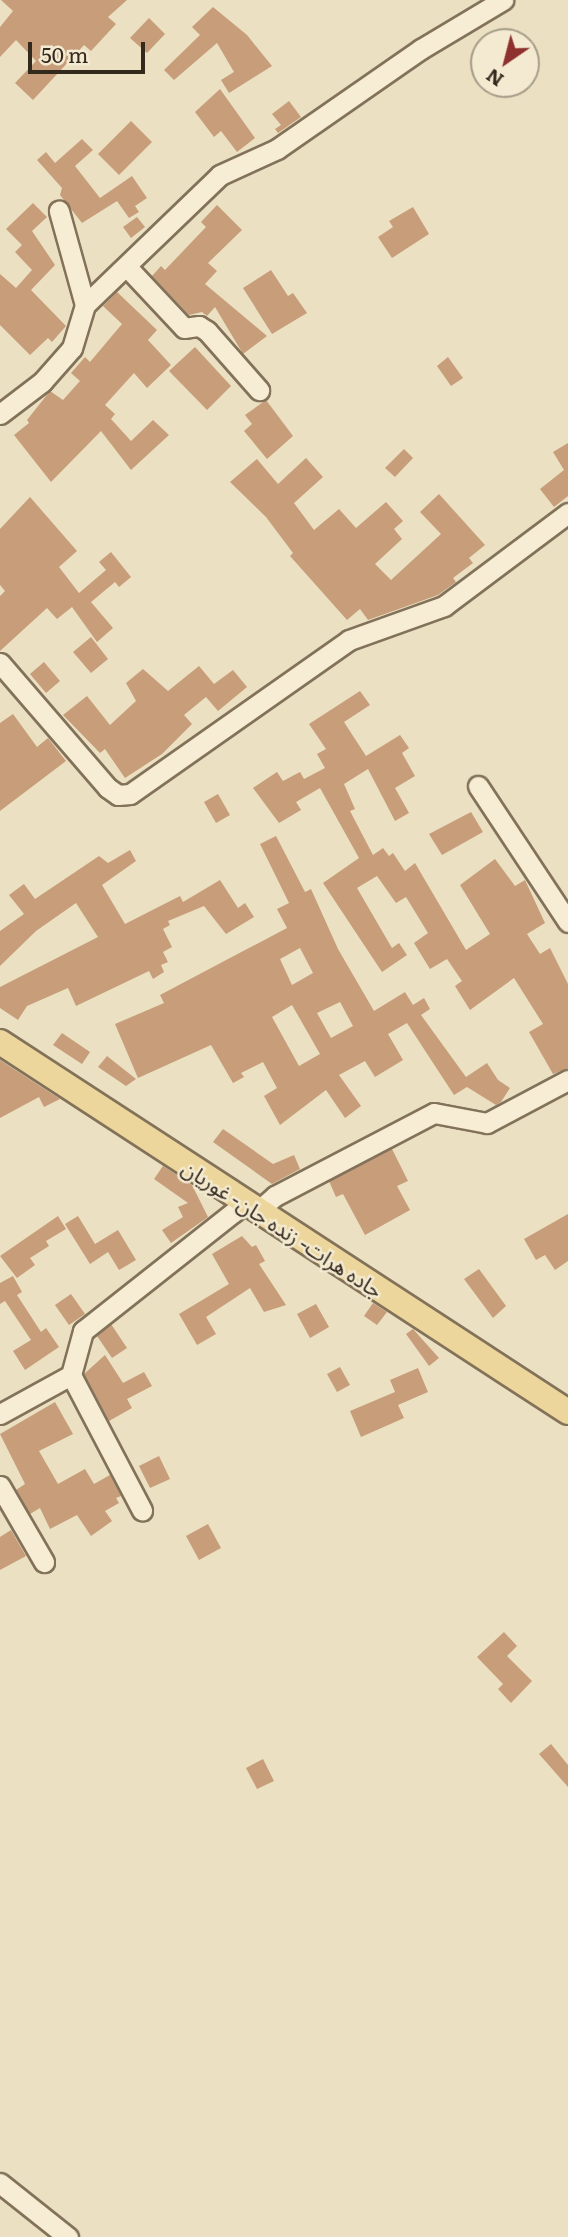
<!DOCTYPE html>
<html>
<head>
<meta charset="utf-8">
<style>
  body { margin:0 }
  #map { position:relative; width:568px; height:2237px; overflow:hidden; background:#ebe0c2; font-family:Literata,"Noto Sans Arabic",serif }
  div>[style] { position:absolute }
  .building>* { inset:0; background:#c79d7a }
  .roads { filter:drop-shadow(2px 0 #83725a) drop-shadow(-2px 0 #83725a) drop-shadow(0 2px #83725a) drop-shadow(0 -2px #83725a) }
  .minor>* { height:19px; margin:-9.5px; padding:0 9.5px; transform-origin:9.5px; border-radius:9.5px; background:#f6edd4 }
  .major>* { height:24px; margin:-12px; padding:0 12px; transform-origin:12px; border-radius:12px; background:#ecd69b }
  span { translate:-50% -50%; white-space:nowrap; text-align:center; line-height:1.15; -webkit-text-stroke:5px #f3ead1; paint-order:stroke }
  .street-label { font-size:21px; color:#34291d }
  .north { position:absolute; left:470px; top:28px; width:70px; height:70px; box-sizing:border-box; background:#f3ead1; border:2px solid #a79d89; border-radius:50%; rotate:215deg; font-size:19px; font-weight:700; line-height:28px; text-align:center; color:#34291d }
  .north::after { content:''; display:block; margin:auto; width:24px; height:32px; background:#8e312e; clip-path:polygon(50% 0,100% 100%,50% 72%,0 100%) }
  .scale { position:absolute; left:28px; top:42px; width:117px; height:32px; box-sizing:border-box; border:4px solid #34291d; border-top:0; padding-left:9px; font-size:21px; line-height:24px; white-space:nowrap; color:#34291d; -webkit-text-stroke:5px #f3ead1; paint-order:stroke }
</style>
</head>
<body>
<div id="map">
  <div class="building">
    <div style="clip-path:polygon(1px 0,127px 0,108px 17px,116px 24px,91px 51px,84px 45px,33px 100px,15px 83px,36px 61px,16px 40px,0 57px,0 27px,13px 11px)"></div>
    <div style="clip-path:polygon(213px 7px,247px 35px,272px 66px,229px 93px,221px 80px,234px 72px,217px 43px,174px 80px,164px 70px,200px 35px,192px 27px)"></div>
    <div style="clip-path:polygon(149px 18px,165px 34px,147px 53px,130px 38px)"></div>
    <div style="clip-path:polygon(220px 89px,255px 138px,237px 152px,221px 131px,214px 137px,195px 112px)"></div>
    <div style="clip-path:polygon(289px 101px,301px 117px,278px 133px,275px 129px,281px 125px,272px 114px)"></div>
    <div style="clip-path:polygon(131px 121px,152px 142px,119px 175px,98px 154px)"></div>
    <div style="clip-path:polygon(82px 139px,93px 150px,75px 166px,100px 198px,132px 176px,147px 198px,135px 206px,139px 212px,129px 218px,117px 201px,82px 223px,60px 195px,62px 188px,37px 160px,46px 152px,55px 163px)"></div>
    <div style="clip-path:polygon(33px 203px,47px 217px,32px 231px,55px 265px,31px 290px,66px 326px,52px 342px,48px 338px,30px 355px,0 325px,0 274px,16px 288px,32px 270px,15px 252px,22px 245px,6px 229px)"></div>
    <div style="clip-path:polygon(217px 205px,242px 230px,208px 263px,217px 271px,205px 284px,267px 336px,243px 354px,215px 307px,207px 316px,202px 312px,189px 315px,152px 276px,161px 266px,165px 270px,206px 227px,201px 222px)"></div>
    <div style="clip-path:polygon(413px 207px,429px 234px,392px 258px,378px 237px,393px 227px,389px 221px)"></div>
    <div style="clip-path:polygon(137px 217px,145px 227px,131px 238px,123px 227px)"></div>
    <div style="clip-path:polygon(271px 270px,288px 296px,293px 293px,307px 313px,272px 334px,243px 288px)"></div>
    <div style="clip-path:polygon(117px 292px,157px 330px,148px 340px,171px 365px,147px 388px,134px 373px,105px 405px,115px 414px,111px 419px,131px 441px,153px 420px,169px 435px,131px 470px,101px 431px,51px 482px,14px 435px,29px 423px,27px 420px,50px 391px,63px 400px,80px 381px,71px 373px,85px 357px,90px 362px,122px 324px,103px 306px)"></div>
    <div style="clip-path:polygon(195px 347px,231px 386px,207px 410px,169px 371px)"></div>
    <div style="clip-path:polygon(448px 357px,463px 378px,451px 386px,437px 366px)"></div>
    <div style="clip-path:polygon(266px 400px,293px 436px,267px 459px,244px 431px,252px 424px,245px 415px)"></div>
    <div style="clip-path:polygon(568px 443px,568px 496px,554px 507px,540px 489px,564px 470px,553px 452px)"></div>
    <div style="clip-path:polygon(404px 449px,413px 458px,395px 477px,385px 468px)"></div>
    <div style="clip-path:polygon(306px 458px,323px 477px,294px 503px,314px 530px,339px 509px,356px 528px,386px 502px,403px 521px,394px 529px,402px 539px,375px 564px,391px 580px,441px 534px,420px 512px,439px 494px,485px 545px,469px 558px,473px 563px,453px 578px,456px 582px,438px 595px,368px 620px,360px 609px,347px 620px,290px 556px,293px 553px,266px 517px,230px 482px,257px 459px,278px 484px)"></div>
    <div style="clip-path:polygon(30px 497px,77px 551px,59px 567px,79px 593px,106px 570px,99px 562px,111px 552px,131px 577px,119px 587px,115px 582px,91px 602px,113px 628px,97px 642px,72px 607px,57px 619px,47px 608px,0 651px,0 596px,5px 591px,0 585px,0 529px)"></div>
    <div style="clip-path:polygon(91px 637px,108px 659px,91px 673px,73px 652px)"></div>
    <div style="clip-path:polygon(44px 662px,60px 681px,46px 693px,30px 674px)"></div>
    <div style="clip-path:polygon(199px 666px,214px 684px,233px 670px,247px 687px,218px 711px,206px 697px,184px 715px,192px 724px,162px 754px,125px 778px,105px 749px,100px 753px,63px 715px,87px 696px,110px 725px,136px 701px,126px 683px,143px 669px,168px 691px)"></div>
    <div style="clip-path:polygon(360px 691px,370px 705px,344px 722px,366px 756px,400px 735px,409px 748px,402px 753px,415px 776px,395px 788px,409px 813px,395px 821px,368px 769px,344px 784px,355px 809px,350px 811px,373px 855px,383px 848px,389px 856px,393px 853px,405px 871px,415px 863px,466px 950px,490px 934px,460px 885px,495px 859px,515px 886px,525px 880px,545px 923px,527px 934px,540px 954px,550px 948px,568px 984px,568px 1068px,553px 1074px,529px 1032px,543px 1024px,514px 978px,470px 1010px,455px 986px,462px 981px,447px 959px,430px 969px,414px 943px,428px 933px,406px 897px,396px 903px,377px 876px,357px 888px,392px 948px,399px 943px,407px 955px,382px 972px,323px 883px,359px 858px,320px 788px,296px 802px,301px 810px,279px 823px,253px 788px,277px 772px,283px 781px,300px 772px,304px 779px,325px 768px,317px 754px,326px 749px,309px 724px)"></div>
    <div style="clip-path:polygon(13px 714px,37px 747px,48px 738px,66px 761px,0 811px,0 723px)"></div>
    <div style="clip-path:polygon(218px 794px,230px 815px,216px 823px,204px 802px)"></div>
    <div style="clip-path:polygon(471px 812px,483px 832px,442px 855px,429px 834px)"></div>
    <div style="clip-path:polygon(evenodd,276px 836px,305px 892px,311px 889px,338px 949px,374px 1011px,405px 992px,413px 1005px,424px 998px,430px 1009px,421px 1015px,466px 1077px,487px 1063px,498px 1080px,510px 1088px,501px 1102px,496px 1105px,467px 1087px,454px 1095px,407px 1023px,388px 1034px,403px 1060px,375px 1077px,365px 1061px,339px 1075px,361px 1106px,345px 1118px,326px 1090px,280px 1125px,264px 1096px,277px 1088px,263px 1062px,241px 1073px,244px 1077px,233px 1083px,211px 1045px,138px 1078px,115px 1024px,164px 1003px,160px 995px,287px 928px,277px 909px,289px 903px,260px 844px,276px 836px,300px 948px,313px 973px,292px 985px,280px 959px,300px 948px,276px 836px,340px 1002px,353px 1026px,331px 1038px,317px 1013px,340px 1002px,276px 836px,292px 1005px,320px 1054px,299px 1066px,272px 1017px,292px 1005px)"></div>
    <div style="clip-path:polygon(130px 850px,136px 861px,102px 885px,125px 924px,180px 896px,183px 902px,220px 880px,238px 908px,245px 903px,254px 917px,226px 934px,204px 906px,168px 921px,170px 925px,163px 929px,172px 947px,163px 952px,168px 962px,161px 965px,164px 972px,153px 979px,149px 971px,76px 1006px,68px 988px,27px 1006px,18px 1020px,0 1008px,0 987px,98px 937px,76px 903px,36px 931px,0 966px,0 931px,24px 914px,9px 895px,24px 884px,35px 899px,99px 856px,108px 863px)"></div>
    <div style="clip-path:polygon(62px 1033px,90px 1052px,82px 1064px,53px 1045px)"></div>
    <div style="clip-path:polygon(107px 1056px,136px 1079px,126px 1086px,98px 1067px)"></div>
    <div style="clip-path:polygon(0 1060px,60px 1099px,44px 1107px,39px 1097px,0 1118px)"></div>
    <div style="clip-path:polygon(223px 1129px,273px 1164px,294px 1155px,300px 1169px,272px 1184px,213px 1142px)"></div>
    <div style="clip-path:polygon(392px 1149px,408px 1181px,397px 1186px,410px 1210px,365px 1235px,343px 1194px,336px 1197px,329px 1181px)"></div>
    <div style="clip-path:polygon(163px 1166px,192px 1185px,208px 1217px,171px 1243px,162px 1230px,183px 1217px,178px 1207px,188px 1203px,154px 1179px)"></div>
    <div style="clip-path:polygon(568px 1214px,568px 1261px,555px 1270px,545px 1255px,536px 1260px,524px 1239px)"></div>
    <div style="clip-path:polygon(58px 1216px,66px 1229px,46px 1241px,49px 1246px,30px 1258px,35px 1265px,17px 1278px,0 1256px)"></div>
    <div style="clip-path:polygon(78px 1216px,95px 1244px,118px 1230px,136px 1260px,119px 1270px,108px 1252px,90px 1264px,65px 1224px)"></div>
    <div style="clip-path:polygon(242px 1236px,252px 1247px,256px 1245px,265px 1261px,259px 1264px,286px 1305px,264px 1312px,250px 1288px,206px 1317px,216px 1334px,197px 1345px,179px 1314px,229px 1284px,212px 1254px)"></div>
    <div style="clip-path:polygon(479px 1269px,506px 1306px,493px 1318px,464px 1279px)"></div>
    <div style="clip-path:polygon(13px 1276px,22px 1292px,17px 1295px,41px 1332px,46px 1328px,59px 1347px,25px 1370px,13px 1351px,31px 1340px,5px 1301px,0 1304px,0 1283px)"></div>
    <div style="clip-path:polygon(71px 1294px,85px 1314px,69px 1325px,55px 1305px)"></div>
    <div style="clip-path:polygon(373px 1303px,387px 1312px,377px 1325px,364px 1316px)"></div>
    <div style="clip-path:polygon(316px 1304px,329px 1327px,310px 1338px,297px 1314px)"></div>
    <div style="clip-path:polygon(111px 1324px,127px 1348px,112px 1358px,97px 1336px)"></div>
    <div style="clip-path:polygon(413px 1329px,439px 1358px,429px 1366px,406px 1334px)"></div>
    <div style="clip-path:polygon(105px 1355px,123px 1383px,144px 1372px,152px 1386px,127px 1399px,132px 1408px,109px 1421px,84px 1374px)"></div>
    <div style="clip-path:polygon(340px 1367px,350px 1385px,337px 1392px,327px 1374px)"></div>
    <div style="clip-path:polygon(418px 1368px,428px 1392px,398px 1405px,404px 1418px,361px 1437px,350px 1411px,395px 1392px,390px 1380px)"></div>
    <div style="clip-path:polygon(55px 1402px,73px 1434px,39px 1451px,58px 1484px,85px 1469px,94px 1484px,110px 1475px,121px 1496px,116px 1498px,119px 1503px,105px 1511px,112px 1521px,91px 1536px,77px 1515px,50px 1529px,40px 1508px,30px 1514px,16px 1490px,25px 1484px,0 1434px)"></div>
    <div style="clip-path:polygon(159px 1456px,170px 1479px,150px 1488px,139px 1466px)"></div>
    <div style="clip-path:polygon(208px 1524px,221px 1548px,199px 1560px,186px 1536px)"></div>
    <div style="clip-path:polygon(11px 1530px,26px 1556px,0 1570px,0 1537px)"></div>
    <div style="clip-path:polygon(504px 1632px,517px 1646px,507px 1656px,532px 1681px,511px 1703px,498px 1689px,503px 1684px,477px 1657px)"></div>
    <div style="clip-path:polygon(551px 1744px,568px 1765px,568px 1787px,539px 1754px)"></div>
    <div style="clip-path:polygon(263px 1759px,274px 1781px,257px 1789px,246px 1768px)"></div>
  </div>
  <div class="roads">
    <div class="minor">
      <div style="left:127px;top:267px;width:83px;rotate:46.9deg"></div>
      <div style="left:184px;top:328px;width:15px;rotate:-8deg"></div>
      <div style="left:199px;top:326px;width:9px;rotate:32deg"></div>
      <div style="left:207px;top:331px;width:79px;rotate:48.6deg"></div>
      <div style="left:85px;top:305px;width:187px;rotate:-43.9deg"></div>
      <div style="left:220px;top:175px;width:63px;rotate:-24.5deg"></div>
      <div style="left:277px;top:149px;width:175px;rotate:-34.8deg"></div>
      <div style="left:421px;top:49px;width:96px;rotate:-30.9deg"></div>
      <div style="left:0;top:414px;width:53px;rotate:-37.3deg"></div>
      <div style="left:42px;top:382px;width:45px;rotate:-48.6deg"></div>
      <div style="left:72px;top:348px;width:45px;rotate:-73.2deg"></div>
      <div style="left:85px;top:305px;width:98px;rotate:-105.5deg"></div>
      <div style="left:0;top:663px;width:165px;rotate:49.2deg"></div>
      <div style="left:108px;top:788px;width:12px;rotate:35deg"></div>
      <div style="left:118px;top:795px;width:12px;rotate:-5deg"></div>
      <div style="left:130px;top:794px;width:268px;rotate:-35.1deg"></div>
      <div style="left:349px;top:640px;width:101px;rotate:-19.7deg"></div>
      <div style="left:444px;top:606px;width:155px;rotate:-36.9deg"></div>
      <div style="left:478px;top:786px;width:163px;rotate:56.5deg"></div>
      <div style="left:257px;top:1212px;width:24px;rotate:-42deg"></div>
      <div style="left:275px;top:1196px;width:179px;rotate:-27.6deg"></div>
      <div style="left:434px;top:1113px;width:54px;rotate:10.7deg"></div>
      <div style="left:487px;top:1123px;width:92px;rotate:-28deg"></div>
      <div style="left:71px;top:1375px;width:153px;rotate:62.3deg"></div>
      <div style="left:0;top:1414px;width:81px;rotate:-28.8deg"></div>
      <div style="left:71px;top:1375px;width:46px;rotate:-74.7deg"></div>
      <div style="left:83px;top:1331px;width:205px;rotate:-38.3deg"></div>
      <div style="left:0;top:1486px;width:88px;rotate:59.9deg"></div>
      <div style="left:0;top:2183px;width:87px;rotate:38.5deg"></div>
    </div>
    <div class="major">
      <div style="left:0;top:1042px;width:678px;rotate:33.08deg"></div>
    </div>
  </div>
  <div class="street-label">
    <span style="left:283px;top:1228px;rotate:33deg">جاده هرات- زنده جان- غوریان</span>
  </div>
  <div class="north">N</div>
  <div class="scale">50 m</div>
</div>
</body>
</html>
